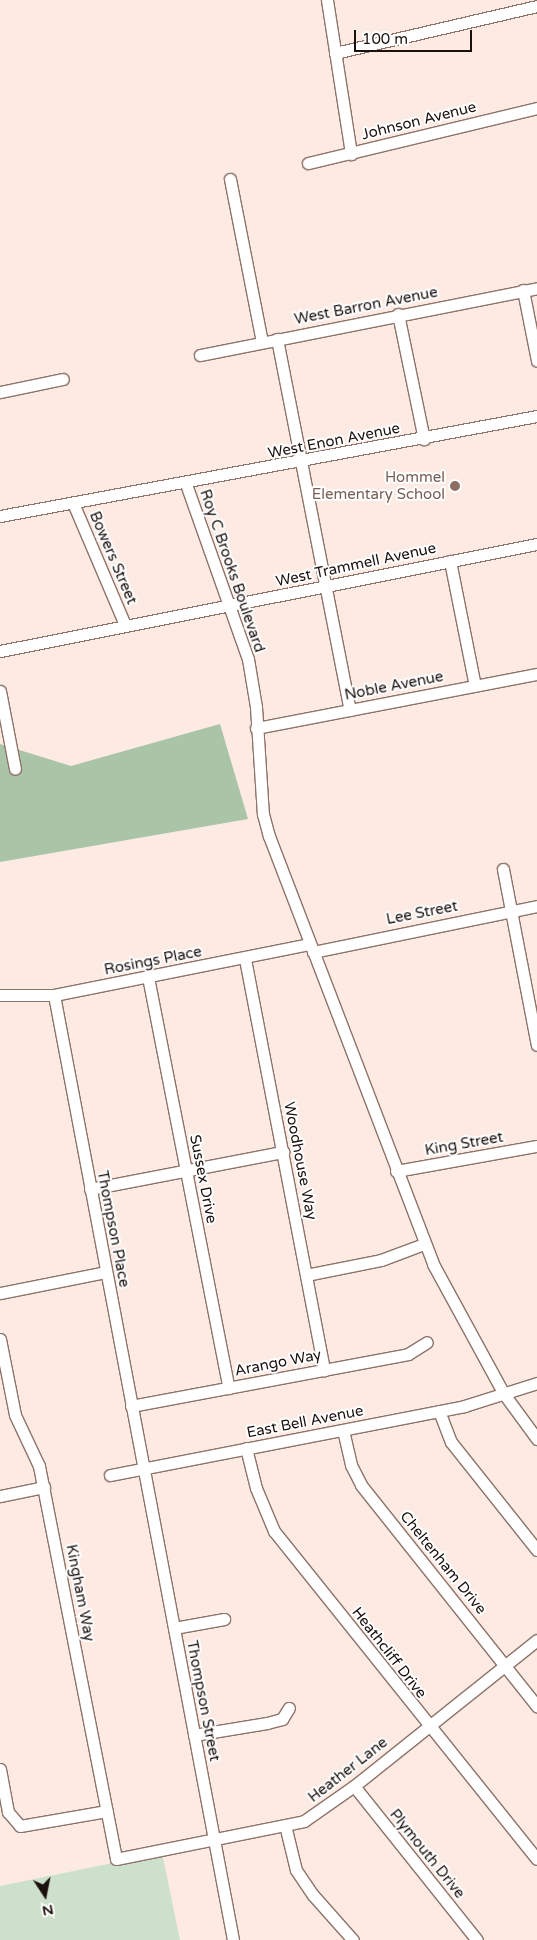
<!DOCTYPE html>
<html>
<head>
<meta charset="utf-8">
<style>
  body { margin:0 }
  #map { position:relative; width:537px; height:1940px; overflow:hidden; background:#fceae3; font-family:"Varela Round",sans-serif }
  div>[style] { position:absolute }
  .green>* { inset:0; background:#cde0cb }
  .forest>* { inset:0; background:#a9c4a7 }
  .roads { filter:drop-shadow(1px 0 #8d7369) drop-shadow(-1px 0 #8d7369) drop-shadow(0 1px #8d7369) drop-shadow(0 -1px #8d7369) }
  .minor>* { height:11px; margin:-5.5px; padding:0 5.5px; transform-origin:5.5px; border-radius:5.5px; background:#fff }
  .dots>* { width:14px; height:14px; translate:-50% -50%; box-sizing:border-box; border:2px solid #fff; border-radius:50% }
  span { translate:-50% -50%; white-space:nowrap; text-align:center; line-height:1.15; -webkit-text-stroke:4px #fff; paint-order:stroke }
  .street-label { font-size:15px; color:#1a110d }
  .education-label { font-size:15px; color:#785e54 }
  .right { translate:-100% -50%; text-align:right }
  .north { position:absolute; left:20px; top:1870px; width:50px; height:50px; -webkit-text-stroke:4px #fff; paint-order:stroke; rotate:169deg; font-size:14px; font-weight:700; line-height:20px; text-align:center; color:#1a110d }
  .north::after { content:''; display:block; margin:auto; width:18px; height:22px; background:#1a110d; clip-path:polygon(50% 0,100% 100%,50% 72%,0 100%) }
  .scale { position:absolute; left:354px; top:30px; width:118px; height:22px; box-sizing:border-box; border:2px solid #1a110d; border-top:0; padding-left:6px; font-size:15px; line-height:18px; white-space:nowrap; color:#1a110d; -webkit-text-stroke:4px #fff; paint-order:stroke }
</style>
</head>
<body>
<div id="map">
  <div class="green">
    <div style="clip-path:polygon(162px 1853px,180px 1940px,0 1940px,0 1886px)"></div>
  </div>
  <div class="forest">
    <div style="clip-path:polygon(220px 724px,248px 819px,0 862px,0 744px,71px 766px)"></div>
  </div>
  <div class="roads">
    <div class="minor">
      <div style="left:327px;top:0;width:156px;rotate:81.1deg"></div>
      <div style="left:335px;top:53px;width:207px;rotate:-13.1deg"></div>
      <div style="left:308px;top:163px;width:236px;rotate:-13.5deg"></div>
      <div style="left:230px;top:179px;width:166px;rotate:78.9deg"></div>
      <div style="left:523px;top:290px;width:72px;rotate:78.8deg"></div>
      <div style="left:398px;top:314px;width:128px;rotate:78.3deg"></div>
      <div style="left:277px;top:339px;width:378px;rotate:78.9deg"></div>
      <div style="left:200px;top:355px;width:344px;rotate:-11.2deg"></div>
      <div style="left:0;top:392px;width:64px;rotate:-11.7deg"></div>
      <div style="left:186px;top:484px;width:186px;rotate:70.5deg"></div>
      <div style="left:248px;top:659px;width:49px;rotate:80.5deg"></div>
      <div style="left:256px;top:707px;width:107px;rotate:86.3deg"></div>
      <div style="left:263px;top:814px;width:23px;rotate:75deg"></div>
      <div style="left:269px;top:836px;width:458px;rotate:69deg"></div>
      <div style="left:433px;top:1264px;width:148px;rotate:61.4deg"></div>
      <div style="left:504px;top:1394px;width:56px;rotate:53.7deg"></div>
      <div style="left:73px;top:503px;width:133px;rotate:66.9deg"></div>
      <div style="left:0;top:516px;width:546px;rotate:-10.55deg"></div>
      <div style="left:450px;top:561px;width:127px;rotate:78.7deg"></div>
      <div style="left:0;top:651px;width:548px;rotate:-11.27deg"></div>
      <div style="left:0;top:691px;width:79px;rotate:79.1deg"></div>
      <div style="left:256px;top:728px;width:286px;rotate:-10.9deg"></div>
      <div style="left:503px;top:869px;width:179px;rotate:79.1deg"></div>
      <div style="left:313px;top:952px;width:229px;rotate:-11.6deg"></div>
      <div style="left:245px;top:959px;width:419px;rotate:79.1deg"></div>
      <div style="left:148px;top:977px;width:419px;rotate:78.9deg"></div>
      <div style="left:0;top:995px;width:54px"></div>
      <div style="left:54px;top:995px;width:261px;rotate:-11.3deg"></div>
      <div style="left:54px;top:995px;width:962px;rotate:79.27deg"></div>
      <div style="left:396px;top:1171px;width:143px;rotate:-10.1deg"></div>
      <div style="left:90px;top:1189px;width:197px;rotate:-10.9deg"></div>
      <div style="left:306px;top:1275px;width:76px;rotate:-11.3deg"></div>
      <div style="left:381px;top:1260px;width:46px;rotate:-20.4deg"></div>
      <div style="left:0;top:1293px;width:108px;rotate:-11.2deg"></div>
      <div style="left:0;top:1339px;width:77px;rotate:78.8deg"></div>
      <div style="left:15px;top:1415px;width:56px;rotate:64.8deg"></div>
      <div style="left:39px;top:1466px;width:400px;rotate:78.9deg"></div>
      <div style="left:116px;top:1859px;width:192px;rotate:-11.4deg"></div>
      <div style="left:304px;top:1821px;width:61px;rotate:-35deg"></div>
      <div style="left:354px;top:1786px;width:234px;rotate:-38.6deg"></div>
      <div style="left:131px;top:1406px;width:282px;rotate:-10.6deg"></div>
      <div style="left:408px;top:1354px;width:22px;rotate:-32deg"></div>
      <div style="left:439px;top:1411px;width:33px;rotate:69deg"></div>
      <div style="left:451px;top:1442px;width:138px;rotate:51.5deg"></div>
      <div style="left:343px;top:1430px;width:36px;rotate:77deg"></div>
      <div style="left:351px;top:1465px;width:22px;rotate:63deg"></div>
      <div style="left:361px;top:1485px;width:283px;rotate:51.5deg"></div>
      <div style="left:246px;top:1448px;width:41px;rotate:76deg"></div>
      <div style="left:256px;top:1488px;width:47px;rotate:67.3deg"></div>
      <div style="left:274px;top:1531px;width:420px;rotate:51.3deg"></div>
      <div style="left:110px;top:1475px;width:361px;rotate:-11deg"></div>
      <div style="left:464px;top:1406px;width:77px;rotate:-17.5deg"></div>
      <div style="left:0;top:1496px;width:45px;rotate:-11.6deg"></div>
      <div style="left:174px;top:1628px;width:51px;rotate:-10.2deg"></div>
      <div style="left:194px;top:1735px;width:74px;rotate:-9.3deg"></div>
      <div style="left:267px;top:1723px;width:16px;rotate:-15deg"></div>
      <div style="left:282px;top:1719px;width:13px;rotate:-58deg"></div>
      <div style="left:0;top:1769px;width:44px;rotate:79.5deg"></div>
      <div style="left:8px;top:1812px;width:18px;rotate:49deg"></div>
      <div style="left:20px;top:1826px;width:88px;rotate:-9.8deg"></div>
      <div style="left:354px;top:1786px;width:197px;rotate:51.4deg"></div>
      <div style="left:285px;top:1825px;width:46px;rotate:76.3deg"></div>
      <div style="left:296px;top:1870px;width:30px;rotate:56deg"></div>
      <div style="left:313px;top:1895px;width:60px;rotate:48.4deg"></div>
    </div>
  </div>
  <div class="dots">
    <div style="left:455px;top:486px;background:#8d6e63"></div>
  </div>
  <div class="street-label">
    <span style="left:419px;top:121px;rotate:-14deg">Johnson Avenue</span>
    <span style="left:366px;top:306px;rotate:-11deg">West Barron Avenue</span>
    <span style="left:334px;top:441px;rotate:-11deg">West Enon Avenue</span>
    <span style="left:113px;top:558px;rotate:67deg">Bowers Street</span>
    <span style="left:356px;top:565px;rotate:-12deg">West Trammell Avenue</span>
    <span style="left:232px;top:571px;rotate:71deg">Roy C Brooks Boulevard</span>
    <span style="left:394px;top:686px;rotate:-11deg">Noble Avenue</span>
    <span style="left:422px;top:913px;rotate:-11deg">Lee Street</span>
    <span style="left:153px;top:961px;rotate:-11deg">Rosings Place</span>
    <span style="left:464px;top:1144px;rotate:-10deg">King Street</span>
    <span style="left:300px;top:1161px;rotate:79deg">Woodhouse Way</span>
    <span style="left:203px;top:1179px;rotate:79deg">Sussex Drive</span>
    <span style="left:113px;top:1229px;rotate:79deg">Thompson Place</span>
    <span style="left:278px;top:1363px;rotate:-11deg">Arango Way</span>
    <span style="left:305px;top:1422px;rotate:-11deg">East Bell Avenue</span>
    <span style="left:443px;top:1563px;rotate:51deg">Cheltenham Drive</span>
    <span style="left:80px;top:1593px;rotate:79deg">Kingham Way</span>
    <span style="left:389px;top:1653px;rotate:52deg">Heathcliff Drive</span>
    <span style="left:203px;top:1701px;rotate:79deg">Thompson Street</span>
    <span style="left:348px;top:1770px;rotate:-38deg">Heather Lane</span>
    <span style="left:427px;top:1854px;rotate:51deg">Plymouth Drive</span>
  </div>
  <div class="education-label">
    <span class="right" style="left:445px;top:486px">Hommel<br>Elementary School</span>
  </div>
  <div class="north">N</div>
  <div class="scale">100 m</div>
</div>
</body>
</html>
